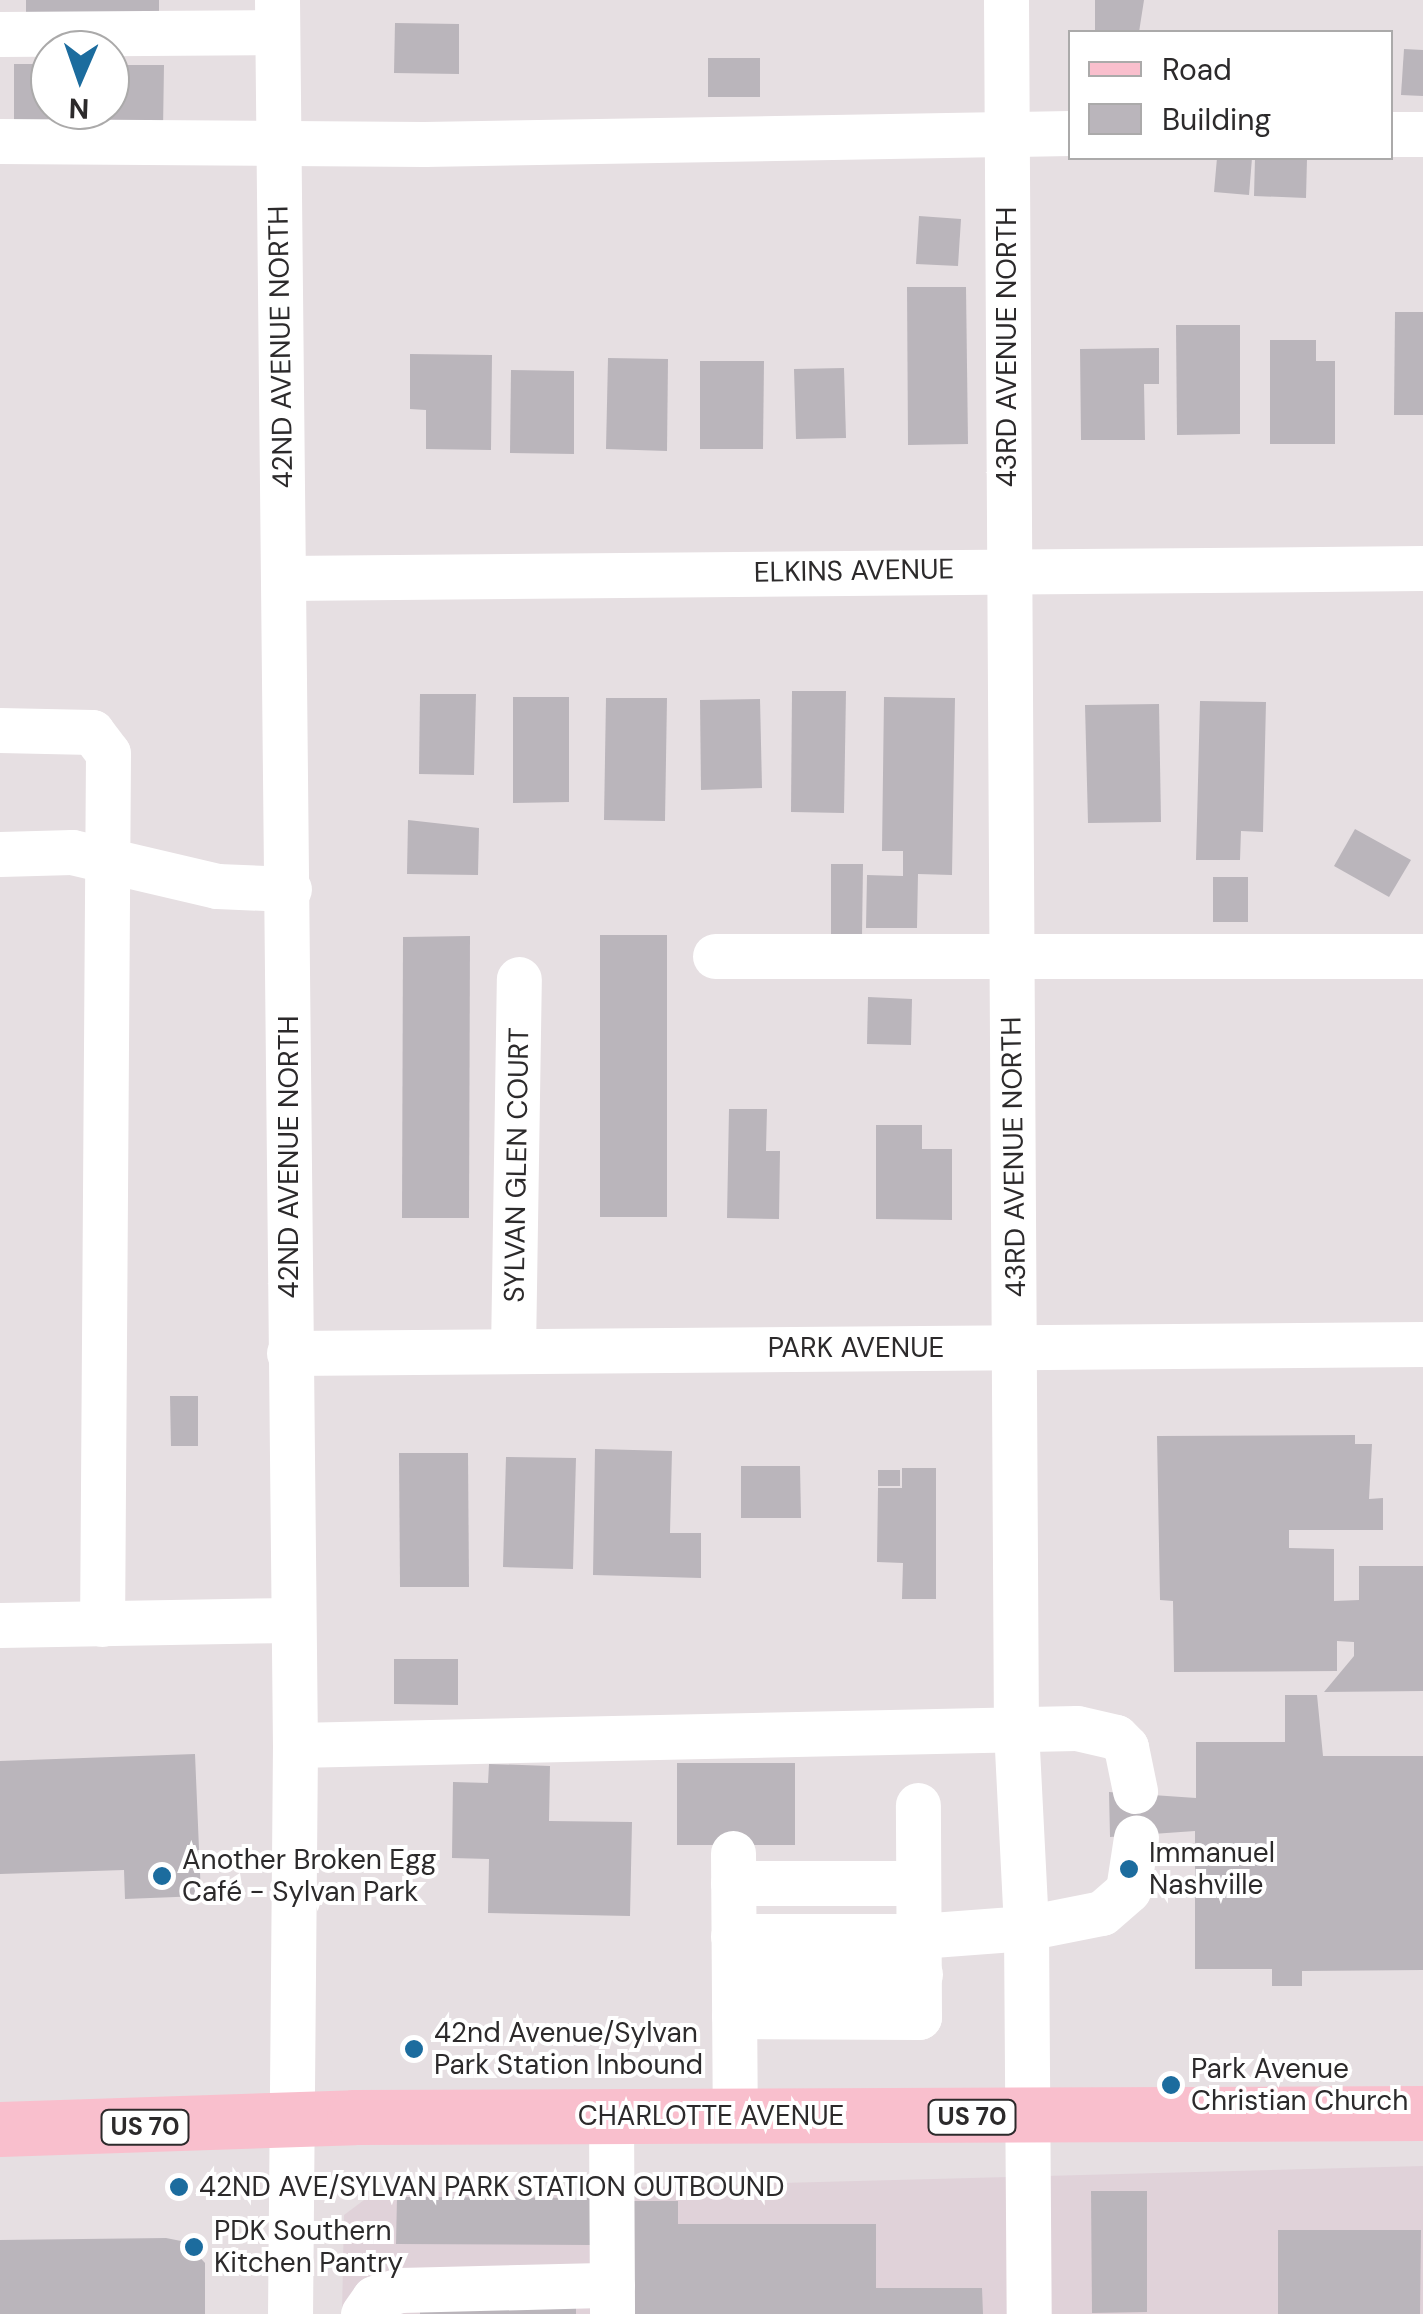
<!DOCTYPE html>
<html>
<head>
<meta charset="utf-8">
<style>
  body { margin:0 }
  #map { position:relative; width:1423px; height:2314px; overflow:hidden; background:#e6dfe2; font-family:"DM Sans",sans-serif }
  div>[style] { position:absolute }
  .built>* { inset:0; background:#e0d2d9 }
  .building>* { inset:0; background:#bab5bb }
  .minor>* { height:45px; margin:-22.5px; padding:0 22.5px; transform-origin:22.5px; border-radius:22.5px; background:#fff }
  .major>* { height:55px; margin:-27.5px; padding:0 27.5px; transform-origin:27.5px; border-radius:27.5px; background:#f9bfcd }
  .dots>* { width:28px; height:28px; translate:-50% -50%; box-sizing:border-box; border:5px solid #fff; border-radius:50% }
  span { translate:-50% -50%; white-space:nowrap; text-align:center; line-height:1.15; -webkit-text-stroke:8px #fff; paint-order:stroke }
  .shield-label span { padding:2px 8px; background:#fff; border:2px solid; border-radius:8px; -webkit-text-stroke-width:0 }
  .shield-label { font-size:25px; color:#2c2a2b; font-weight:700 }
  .street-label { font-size:28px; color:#2c2a2b }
  .poi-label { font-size:28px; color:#2c2a2b }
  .left { translate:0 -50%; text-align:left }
  .legend { position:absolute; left:1068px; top:30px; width:325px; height:130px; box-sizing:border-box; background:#fff; border:2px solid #abaaaa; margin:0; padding:12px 18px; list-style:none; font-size:30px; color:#2c2a2b }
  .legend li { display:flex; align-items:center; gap:20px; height:50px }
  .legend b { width:50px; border:2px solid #abaaaa }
  .north { position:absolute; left:30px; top:30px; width:100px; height:100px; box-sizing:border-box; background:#fff; border:2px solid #abaaaa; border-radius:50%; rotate:182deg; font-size:28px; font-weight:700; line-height:40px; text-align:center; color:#2c2a2b }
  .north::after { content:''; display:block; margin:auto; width:35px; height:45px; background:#1c6c9e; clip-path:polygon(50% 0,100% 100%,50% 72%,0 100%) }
</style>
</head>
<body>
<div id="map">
  <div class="built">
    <div style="clip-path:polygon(1423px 2166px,1423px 2314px,342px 2314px,344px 2215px,372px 2194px)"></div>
  </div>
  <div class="building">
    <div style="clip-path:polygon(26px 0,159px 0,159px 24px,26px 22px)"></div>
    <div style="clip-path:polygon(1095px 0,1144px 0,1139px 32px,1095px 32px)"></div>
    <div style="clip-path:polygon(395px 23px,459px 24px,459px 74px,394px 73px)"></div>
    <div style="clip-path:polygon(1404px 49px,1423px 50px,1423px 96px,1401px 95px)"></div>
    <div style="clip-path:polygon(708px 58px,760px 58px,760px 97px,708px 97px)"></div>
    <div style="clip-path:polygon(14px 64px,50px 64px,50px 110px,110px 110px,110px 65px,164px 65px,163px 130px,14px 129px)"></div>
    <div style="clip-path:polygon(1217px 158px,1252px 158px,1249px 195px,1214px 192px)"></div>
    <div style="clip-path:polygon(1255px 158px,1307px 159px,1306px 198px,1254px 196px)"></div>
    <div style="clip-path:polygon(919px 216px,961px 219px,958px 266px,916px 264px)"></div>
    <div style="clip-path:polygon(907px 287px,966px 287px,968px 444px,908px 445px)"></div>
    <div style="clip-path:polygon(1395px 312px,1423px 312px,1423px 415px,1394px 415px)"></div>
    <div style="clip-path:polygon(1176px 325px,1240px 325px,1240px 434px,1177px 435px)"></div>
    <div style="clip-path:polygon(1270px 340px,1316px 340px,1316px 361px,1335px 361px,1335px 444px,1270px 444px)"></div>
    <div style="clip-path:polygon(1159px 348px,1159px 384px,1144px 384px,1145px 440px,1081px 440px,1080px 349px)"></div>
    <div style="clip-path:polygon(410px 354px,492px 355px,491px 450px,426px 449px,426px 410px,410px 409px)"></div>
    <div style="clip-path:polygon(608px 358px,668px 359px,667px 451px,606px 449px)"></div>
    <div style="clip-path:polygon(700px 361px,764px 361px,763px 449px,700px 449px)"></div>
    <div style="clip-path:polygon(844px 368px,846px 438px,796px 439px,794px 369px)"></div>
    <div style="clip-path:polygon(511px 370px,574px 371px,574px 454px,510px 453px)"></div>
    <div style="clip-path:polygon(792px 691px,846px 691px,844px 813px,791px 812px)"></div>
    <div style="clip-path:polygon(420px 694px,476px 694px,474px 775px,419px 774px)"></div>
    <div style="clip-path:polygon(513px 697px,569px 697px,569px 802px,513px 803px)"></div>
    <div style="clip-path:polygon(884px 697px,955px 698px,952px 875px,918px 874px,917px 928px,866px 928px,867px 875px,903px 876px,903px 851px,882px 851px)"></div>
    <div style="clip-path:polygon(606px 698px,667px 698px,665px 821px,604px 820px)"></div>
    <div style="clip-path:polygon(760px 699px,762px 788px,701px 790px,700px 700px)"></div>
    <div style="clip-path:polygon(1200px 701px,1266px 702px,1263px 832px,1241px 831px,1240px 860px,1196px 860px)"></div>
    <div style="clip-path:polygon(1159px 704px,1161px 822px,1088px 823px,1085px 705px)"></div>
    <div style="clip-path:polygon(408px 820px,479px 828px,478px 875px,407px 874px)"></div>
    <div style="clip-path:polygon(1355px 829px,1411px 860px,1389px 897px,1334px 866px)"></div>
    <div style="clip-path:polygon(831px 864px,863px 864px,862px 936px,831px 936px)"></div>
    <div style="clip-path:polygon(1213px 877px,1248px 877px,1248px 922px,1213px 922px)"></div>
    <div style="clip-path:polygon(600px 935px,667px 935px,667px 1217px,600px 1217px)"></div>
    <div style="clip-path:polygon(470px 936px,469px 1218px,402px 1218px,403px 937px)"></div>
    <div style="clip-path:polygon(868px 997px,912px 999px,911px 1045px,867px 1044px)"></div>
    <div style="clip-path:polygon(729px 1109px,767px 1109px,766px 1151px,780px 1151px,779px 1219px,727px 1218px)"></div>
    <div style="clip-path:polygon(876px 1125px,922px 1125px,922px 1149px,952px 1149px,952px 1220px,876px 1219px)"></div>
    <div style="clip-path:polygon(170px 1396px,198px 1396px,198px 1446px,171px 1446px)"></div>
    <div style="clip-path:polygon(1355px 1435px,1355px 1444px,1372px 1444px,1369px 1499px,1383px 1498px,1383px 1530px,1289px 1530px,1289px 1548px,1334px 1549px,1334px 1601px,1359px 1600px,1359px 1566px,1423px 1566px,1423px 1691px,1324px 1692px,1354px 1656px,1354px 1642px,1337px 1641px,1337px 1671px,1174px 1672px,1173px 1601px,1160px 1600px,1157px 1436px)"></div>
    <div style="clip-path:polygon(595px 1449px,672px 1451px,670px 1533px,701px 1533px,701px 1578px,593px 1575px)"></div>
    <div style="clip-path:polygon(399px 1453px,468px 1453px,469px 1587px,400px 1587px)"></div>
    <div style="clip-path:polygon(506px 1457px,576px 1458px,573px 1569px,503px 1567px)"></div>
    <div style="clip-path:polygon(741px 1466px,800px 1466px,801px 1518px,741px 1518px)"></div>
    <div style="clip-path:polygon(902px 1468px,936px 1468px,936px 1599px,902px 1599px,903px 1563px,877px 1562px,878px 1488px,902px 1488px)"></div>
    <div style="clip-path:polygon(878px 1470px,900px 1470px,900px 1486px,878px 1486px)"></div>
    <div style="clip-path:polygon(394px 1659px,458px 1659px,458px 1705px,394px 1704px)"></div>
    <div style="clip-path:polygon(1285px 1695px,1317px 1695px,1323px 1756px,1423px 1756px,1423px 1970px,1302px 1971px,1302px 1986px,1272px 1986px,1272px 1969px,1195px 1969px,1195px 1831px,1110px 1837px,1109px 1792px,1196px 1798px,1196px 1742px,1285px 1742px)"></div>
    <div style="clip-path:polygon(195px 1754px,201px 1896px,125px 1899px,124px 1870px,0 1874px,0 1761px)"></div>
    <div style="clip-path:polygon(677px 1763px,795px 1763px,795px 1845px,677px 1845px)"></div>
    <div style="clip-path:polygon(489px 1764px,550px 1766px,549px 1821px,632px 1822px,630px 1916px,488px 1913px,489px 1859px,452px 1858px,453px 1782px,488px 1783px)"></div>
    <div style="clip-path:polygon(1091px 2191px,1147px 2191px,1147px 2312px,1092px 2313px)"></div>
    <div style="clip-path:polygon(397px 2197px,591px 2198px,591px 2245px,396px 2244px)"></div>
    <div style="clip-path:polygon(632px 2201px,678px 2201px,678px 2224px,876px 2224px,876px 2288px,982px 2288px,983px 2314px,632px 2314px)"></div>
    <div style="clip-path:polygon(1278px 2230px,1421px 2230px,1420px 2314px,1278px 2314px)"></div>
    <div style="clip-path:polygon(166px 2238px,186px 2242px,205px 2263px,205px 2314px,0 2314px,0 2240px)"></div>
    <div style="clip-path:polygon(420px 2307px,576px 2307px,576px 2314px,420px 2314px)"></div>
  </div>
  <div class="minor">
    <div style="left:277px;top:0;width:1745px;rotate:89.41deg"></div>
    <div style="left:295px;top:1745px;width:569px;rotate:90.5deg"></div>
    <div style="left:1006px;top:0;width:1729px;rotate:89.67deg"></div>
    <div style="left:1016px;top:1729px;width:199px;rotate:87.1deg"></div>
    <div style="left:1026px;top:1928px;width:386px;rotate:89.6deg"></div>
    <div style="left:0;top:34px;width:277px;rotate:-0.4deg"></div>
    <div style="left:1390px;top:134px;width:33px"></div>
    <div style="left:0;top:141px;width:424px;rotate:0.4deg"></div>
    <div style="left:424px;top:144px;width:646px;rotate:-0.98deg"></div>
    <div style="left:284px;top:578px;width:1139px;rotate:-0.5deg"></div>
    <div style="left:0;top:730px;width:92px;rotate:1.2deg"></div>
    <div style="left:92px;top:732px;width:26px;rotate:53deg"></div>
    <div style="left:108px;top:753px;width:871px;rotate:90.39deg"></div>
    <div style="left:0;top:854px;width:72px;rotate:-1.6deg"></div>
    <div style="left:72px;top:852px;width:149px;rotate:13.2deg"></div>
    <div style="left:217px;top:886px;width:72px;rotate:2.4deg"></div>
    <div style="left:715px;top:956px;width:708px"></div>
    <div style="left:513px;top:1351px;width:372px;rotate:-89.1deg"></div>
    <div style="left:289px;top:1353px;width:1134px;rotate:-0.45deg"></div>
    <div style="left:0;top:1625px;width:293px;rotate:-1deg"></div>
    <div style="left:295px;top:1745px;width:782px;rotate:-1.25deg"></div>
    <div style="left:1077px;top:1728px;width:40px;rotate:13deg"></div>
    <div style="left:1116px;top:1737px;width:14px;rotate:45deg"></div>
    <div style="left:1126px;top:1747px;width:45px;rotate:78.4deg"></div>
    <div style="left:733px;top:1853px;width:263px;rotate:89.6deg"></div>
    <div style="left:733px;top:1883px;width:185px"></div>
    <div style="left:733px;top:1936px;width:186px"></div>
    <div style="left:919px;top:1936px;width:107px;rotate:-4.3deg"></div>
    <div style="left:1026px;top:1928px;width:77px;rotate:-11.2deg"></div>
    <div style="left:1102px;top:1913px;width:35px;rotate:-41deg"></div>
    <div style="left:1128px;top:1890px;width:53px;rotate:-81.3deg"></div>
    <div style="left:734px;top:1974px;width:186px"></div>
    <div style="left:734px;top:2016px;width:185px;rotate:0.3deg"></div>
    <div style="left:919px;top:2017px;width:212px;rotate:-90.3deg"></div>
    <div style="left:611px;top:2115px;width:198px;rotate:89.7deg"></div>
    <div style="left:363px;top:2314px;width:19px;rotate:-55deg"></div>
    <div style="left:374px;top:2298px;width:27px;rotate:-17deg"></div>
    <div style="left:400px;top:2290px;width:212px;rotate:-1.4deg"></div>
  </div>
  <div class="major">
    <div style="left:0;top:2129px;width:354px;rotate:-1.9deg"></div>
    <div style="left:354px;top:2117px;width:1069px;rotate:-0.21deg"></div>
  </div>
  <div class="dots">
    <div style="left:1129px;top:1869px;background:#1c6c9e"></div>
    <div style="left:162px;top:1876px;background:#1c6c9e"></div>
    <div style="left:414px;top:2049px;background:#1c6c9e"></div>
    <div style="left:1171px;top:2085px;background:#1c6c9e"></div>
    <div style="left:179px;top:2187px;background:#1c6c9e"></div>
    <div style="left:194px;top:2247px;background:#1c6c9e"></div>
  </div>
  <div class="shield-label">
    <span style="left:972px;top:2117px">US 70</span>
    <span style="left:145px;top:2127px">US 70</span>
  </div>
  <div class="street-label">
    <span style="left:281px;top:347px;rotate:-91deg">42ND AVENUE NORTH</span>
    <span style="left:1007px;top:347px;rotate:-90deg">43RD AVENUE NORTH</span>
    <span style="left:854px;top:571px;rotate:-1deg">ELKINS AVENUE</span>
    <span style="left:289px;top:1157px;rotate:-90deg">42ND AVENUE NORTH</span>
    <span style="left:1014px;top:1157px;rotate:-91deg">43RD AVENUE NORTH</span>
    <span style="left:517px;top:1165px;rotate:-89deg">SYLVAN GLEN COURT</span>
    <span style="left:856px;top:1348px">PARK AVENUE</span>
    <span style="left:711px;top:2116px">CHARLOTTE AVENUE</span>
  </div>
  <div class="poi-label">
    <span class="left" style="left:1149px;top:1869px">Immanuel<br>Nashville</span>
    <span class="left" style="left:182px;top:1876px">Another Broken Egg<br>Café - Sylvan Park</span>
    <span class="left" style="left:434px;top:2049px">42nd Avenue/Sylvan<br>Park Station Inbound</span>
    <span class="left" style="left:1191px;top:2085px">Park Avenue<br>Christian Church</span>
    <span class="left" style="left:199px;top:2187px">42ND AVE/SYLVAN PARK STATION OUTBOUND</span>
    <span class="left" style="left:214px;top:2247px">PDK Southern<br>Kitchen Pantry</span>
  </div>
  <ul class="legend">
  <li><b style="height:12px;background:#f9bfcd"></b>Road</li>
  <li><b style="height:28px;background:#bab5bb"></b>Building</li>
  </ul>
  <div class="north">N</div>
</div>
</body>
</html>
